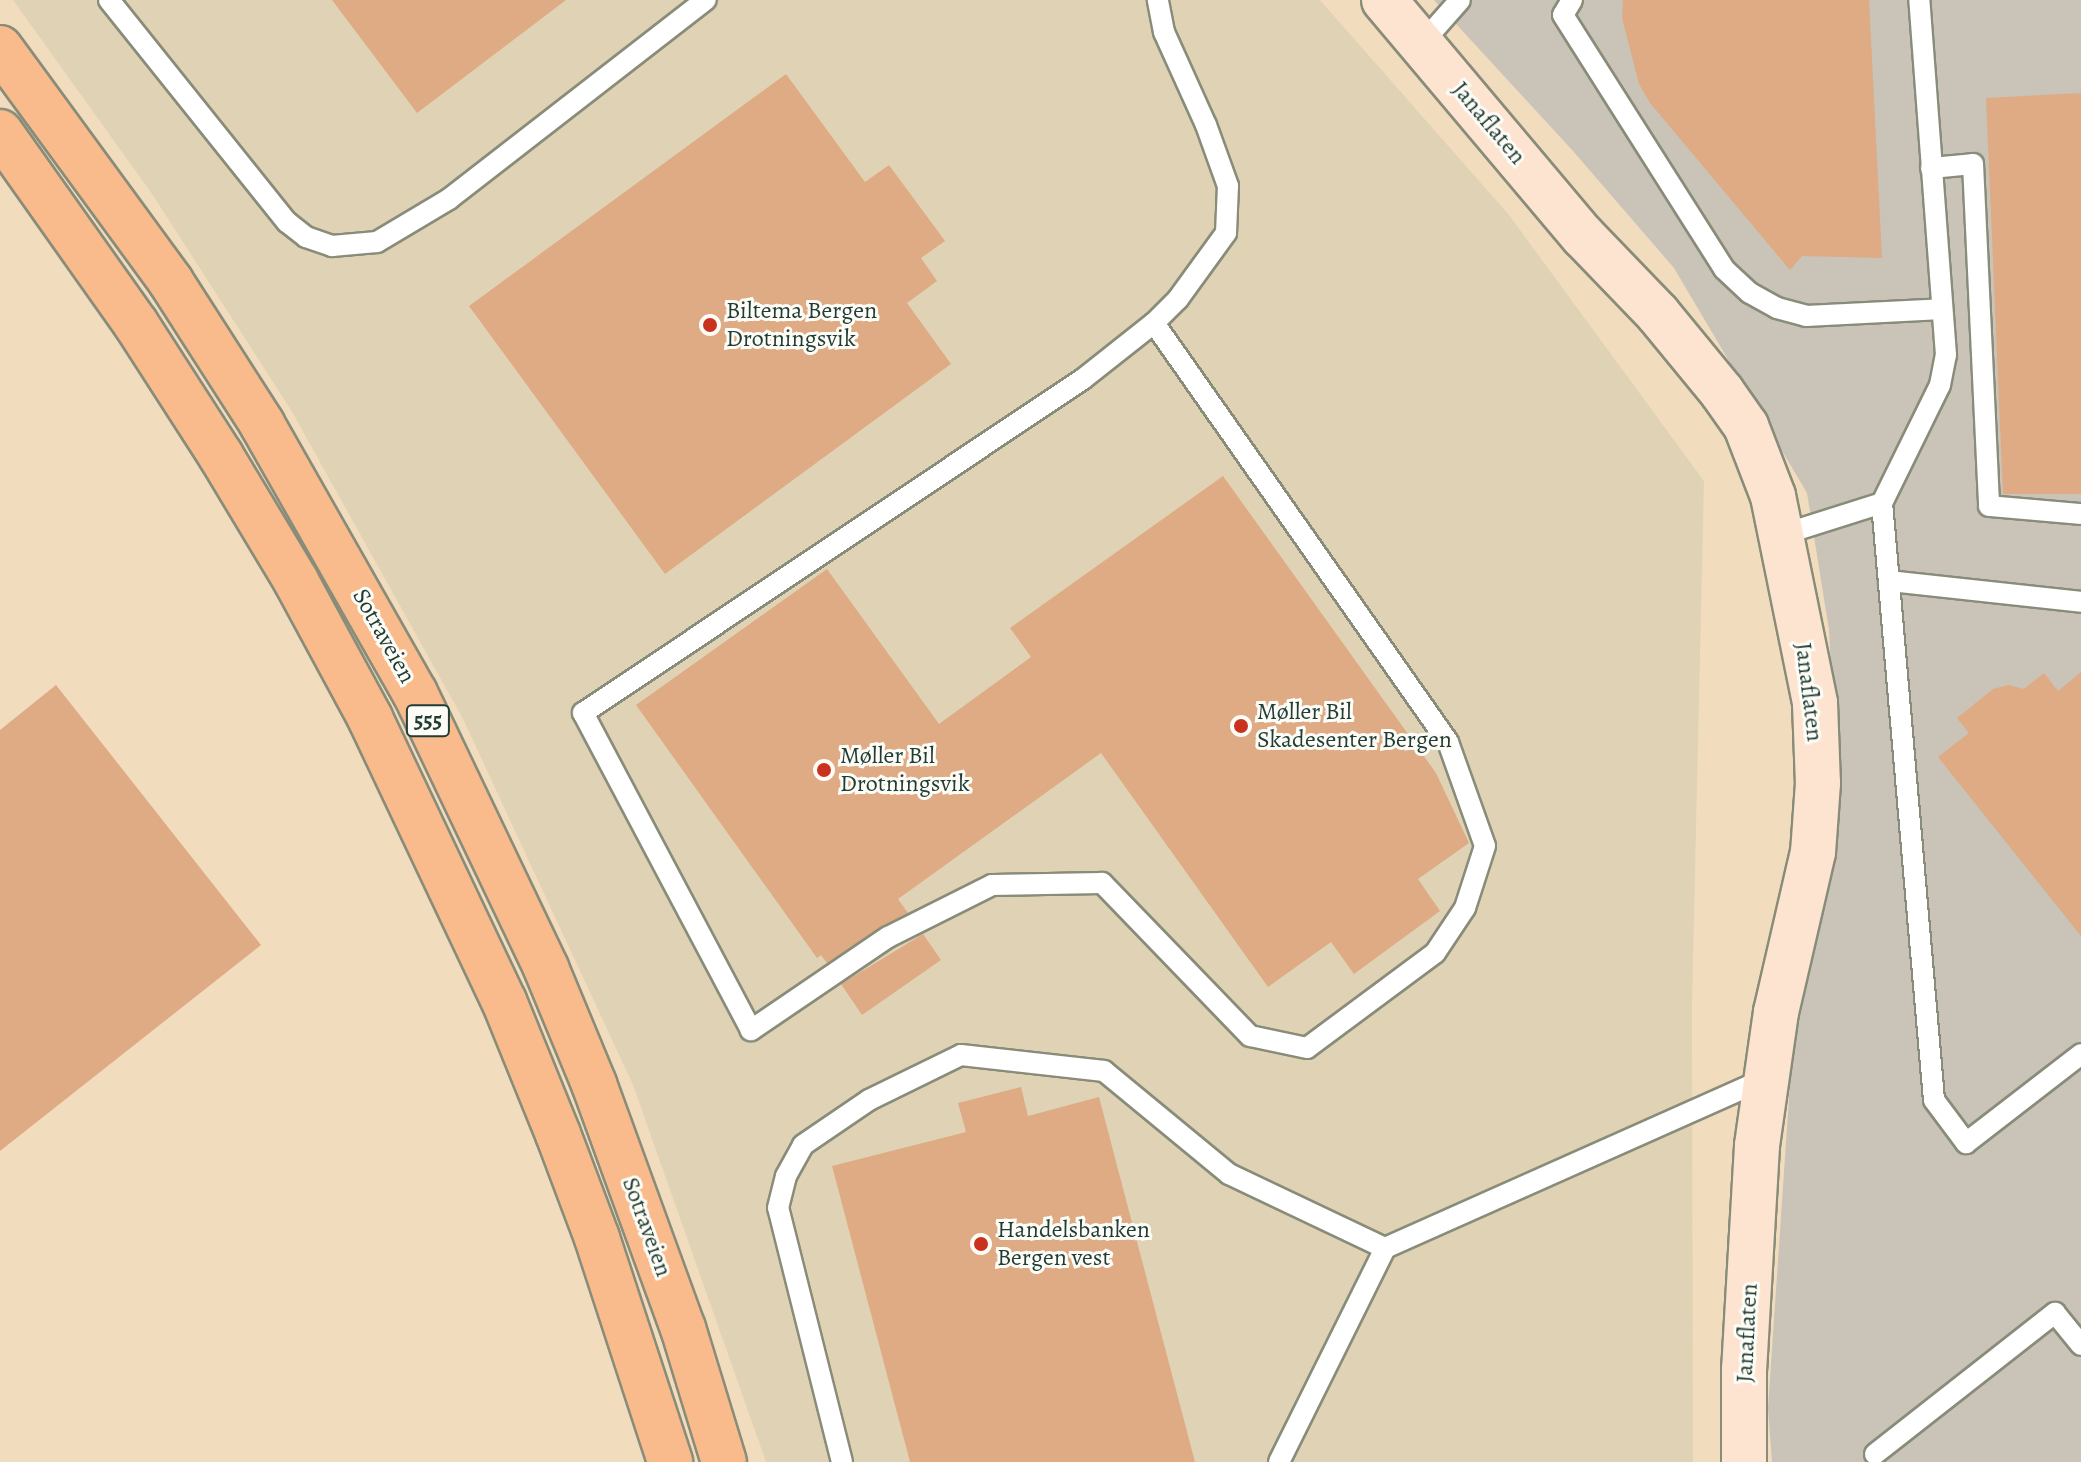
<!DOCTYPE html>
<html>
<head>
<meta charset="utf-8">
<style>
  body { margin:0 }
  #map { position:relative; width:2081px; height:1462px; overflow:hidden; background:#f2dcbe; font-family:Alegreya,serif }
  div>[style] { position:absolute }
  .built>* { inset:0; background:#e0d3b5 }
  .industrial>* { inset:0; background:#c9c3b8 }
  .building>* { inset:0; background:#deab84 }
  .roads { filter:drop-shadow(2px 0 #888c79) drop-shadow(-2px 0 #888c79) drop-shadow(0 2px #888c79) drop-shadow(0 -2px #888c79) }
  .lane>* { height:20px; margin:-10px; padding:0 10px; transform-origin:10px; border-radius:10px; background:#fff }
  .secondary>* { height:44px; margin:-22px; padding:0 22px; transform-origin:22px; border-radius:22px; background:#fde4d1 }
  .highway>* { height:44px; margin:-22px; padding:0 22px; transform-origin:22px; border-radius:22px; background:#fabb8c }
  .dots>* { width:22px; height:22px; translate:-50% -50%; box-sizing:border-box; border:4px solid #fdfcf7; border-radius:50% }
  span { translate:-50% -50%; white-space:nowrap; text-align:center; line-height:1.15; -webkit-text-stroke:6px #fdfcf7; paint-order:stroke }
  .shield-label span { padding:2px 6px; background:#fdfcf7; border:2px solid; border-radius:6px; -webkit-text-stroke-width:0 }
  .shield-label { font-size:22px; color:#1f3d34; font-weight:700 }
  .street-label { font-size:24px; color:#1f3d34 }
  .poi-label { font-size:24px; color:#1f3d34 }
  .left { translate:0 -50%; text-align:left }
</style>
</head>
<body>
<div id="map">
  <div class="built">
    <div style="clip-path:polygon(13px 0,1320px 0,1509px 215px,1704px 481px,1692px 1007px,1693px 1462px,766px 1462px,633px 1085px,463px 719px,291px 410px,152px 194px)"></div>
  </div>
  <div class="industrial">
    <div style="clip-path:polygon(1434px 0,2081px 0,2081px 1462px,1772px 1462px,1768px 1408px,1792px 1054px,1827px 892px,1834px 732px,1829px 630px,1807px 493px,1674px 268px,1573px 151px)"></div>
  </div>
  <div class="building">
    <div style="clip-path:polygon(332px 0,566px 0,417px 113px)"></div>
    <div style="clip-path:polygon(1623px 0,1869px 0,1882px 258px,1802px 256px,1790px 270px,1650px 103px,1639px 84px,1622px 18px)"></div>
    <div style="clip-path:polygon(786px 74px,865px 182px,889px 165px,945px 241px,921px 258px,937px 281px,907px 303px,951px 364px,665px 574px,469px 306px)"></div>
    <div style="clip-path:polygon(2081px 93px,2081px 494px,2003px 494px,1986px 98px)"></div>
    <div style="clip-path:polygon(1223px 476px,1436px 773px,1469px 843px,1418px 879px,1440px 911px,1354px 974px,1331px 942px,1268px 987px,1101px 753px,898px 899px,908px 913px,827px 963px,821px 955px,817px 958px,636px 705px,827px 569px,939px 724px,1031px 657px,1010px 628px)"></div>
    <div style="clip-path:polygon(2081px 672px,2081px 936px,1938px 757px,1969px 733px,1957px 718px,1993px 689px,2009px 685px,2024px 689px,2044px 673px,2058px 691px)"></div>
    <div style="clip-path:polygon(56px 685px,261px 945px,0 1151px,0 730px)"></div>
    <div style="clip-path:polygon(923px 934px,941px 960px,862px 1015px,841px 984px)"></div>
    <div style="clip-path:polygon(1021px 1087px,1028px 1116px,1099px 1097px,1195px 1462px,910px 1462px,832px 1166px,966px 1132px,958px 1103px)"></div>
  </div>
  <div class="roads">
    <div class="lane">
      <div style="left:109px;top:0;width:285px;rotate:51.3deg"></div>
      <div style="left:287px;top:222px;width:24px;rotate:38deg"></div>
      <div style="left:306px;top:237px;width:28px;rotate:19deg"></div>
      <div style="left:332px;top:246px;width:45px;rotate:-5.1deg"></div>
      <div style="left:377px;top:242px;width:84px;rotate:-30.8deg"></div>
      <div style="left:449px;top:199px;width:325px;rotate:-37.8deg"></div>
      <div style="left:1572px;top:0;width:17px;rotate:121deg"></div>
      <div style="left:1563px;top:15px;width:301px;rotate:57.6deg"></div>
      <div style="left:1724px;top:269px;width:35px;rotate:43deg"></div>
      <div style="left:1750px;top:293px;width:31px;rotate:29deg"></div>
      <div style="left:1777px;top:308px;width:30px;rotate:15deg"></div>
      <div style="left:1806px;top:316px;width:136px;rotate:-2.9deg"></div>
      <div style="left:1422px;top:43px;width:57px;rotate:-48.5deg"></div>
      <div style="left:1931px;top:168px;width:42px;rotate:-5.4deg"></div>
      <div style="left:1973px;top:164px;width:342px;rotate:87.3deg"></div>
      <div style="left:1989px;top:506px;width:92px;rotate:5deg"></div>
      <div style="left:1154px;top:323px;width:512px;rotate:54.94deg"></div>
      <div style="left:1448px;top:742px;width:110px;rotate:70.4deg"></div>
      <div style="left:1485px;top:846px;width:65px;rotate:107.9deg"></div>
      <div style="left:1465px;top:908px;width:54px;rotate:123.7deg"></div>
      <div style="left:1435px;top:953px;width:159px;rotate:143.4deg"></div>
      <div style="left:1307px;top:1048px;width:58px;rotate:-168.1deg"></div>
      <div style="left:1250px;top:1036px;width:213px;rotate:-134deg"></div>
      <div style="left:1102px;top:883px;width:110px;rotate:179deg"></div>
      <div style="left:992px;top:885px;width:116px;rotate:153.4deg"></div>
      <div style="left:888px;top:937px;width:166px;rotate:145.8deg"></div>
      <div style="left:751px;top:1030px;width:359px;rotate:-117.9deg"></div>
      <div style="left:583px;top:713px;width:601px;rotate:-33.74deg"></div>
      <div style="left:1083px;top:379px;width:90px;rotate:-38.3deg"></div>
      <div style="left:1154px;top:323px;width:34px;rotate:-45deg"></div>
      <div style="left:1178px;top:299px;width:82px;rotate:-54deg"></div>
      <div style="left:1226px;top:233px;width:47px;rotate:-87.6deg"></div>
      <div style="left:1228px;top:186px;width:65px;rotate:-109.8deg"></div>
      <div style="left:1206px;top:125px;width:102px;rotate:-114.3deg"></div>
      <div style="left:1164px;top:32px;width:33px;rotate:-101deg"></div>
      <div style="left:1882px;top:503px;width:599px;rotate:85.02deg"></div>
      <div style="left:1934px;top:1100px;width:54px;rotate:53.3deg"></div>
      <div style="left:1966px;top:1143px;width:145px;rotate:-37.7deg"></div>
      <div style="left:1781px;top:535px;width:106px;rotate:-17.6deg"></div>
      <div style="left:1882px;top:503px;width:131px;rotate:-63.8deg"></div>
      <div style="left:1940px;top:385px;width:31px;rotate:-79deg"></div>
      <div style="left:1946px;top:355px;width:356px;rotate:-94.3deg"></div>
      <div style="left:1889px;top:581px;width:193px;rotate:6.2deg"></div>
      <div style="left:1875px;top:1454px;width:229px;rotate:-38.1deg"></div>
      <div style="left:2055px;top:1313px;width:41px;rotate:50.9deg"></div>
      <div style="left:842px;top:1462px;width:262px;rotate:-104.1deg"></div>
      <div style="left:778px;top:1208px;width:33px;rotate:-76deg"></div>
      <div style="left:786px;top:1176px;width:35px;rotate:-61deg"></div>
      <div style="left:803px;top:1145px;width:80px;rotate:-34.3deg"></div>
      <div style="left:869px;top:1100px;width:102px;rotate:-26.1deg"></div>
      <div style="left:961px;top:1055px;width:144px;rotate:6.4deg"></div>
      <div style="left:1104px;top:1071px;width:162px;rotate:39.5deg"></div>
      <div style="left:1229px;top:1174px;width:173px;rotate:25.4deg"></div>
      <div style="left:1279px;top:1462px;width:239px;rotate:-63.6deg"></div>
      <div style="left:1385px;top:1248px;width:418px;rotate:-24deg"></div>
    </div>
    <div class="secondary">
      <div style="left:1384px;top:0;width:309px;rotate:49.9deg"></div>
      <div style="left:1583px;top:236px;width:108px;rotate:46.1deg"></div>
      <div style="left:1658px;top:314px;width:101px;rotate:50.6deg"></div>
      <div style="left:1722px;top:392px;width:42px;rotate:54.8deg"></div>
      <div style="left:1746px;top:426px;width:75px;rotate:68.9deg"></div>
      <div style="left:1773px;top:496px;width:211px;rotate:78.5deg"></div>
      <div style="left:1815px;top:703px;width:80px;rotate:87.9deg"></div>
      <div style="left:1818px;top:783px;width:69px;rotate:94.1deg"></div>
      <div style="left:1813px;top:852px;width:164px;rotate:103deg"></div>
      <div style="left:1776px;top:1012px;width:135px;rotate:98.1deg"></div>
      <div style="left:1757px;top:1146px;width:223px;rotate:93.3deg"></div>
      <div style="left:1744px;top:1369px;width:93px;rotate:90deg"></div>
    </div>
    <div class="highway">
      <div style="left:0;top:48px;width:290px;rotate:53.8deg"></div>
      <div style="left:171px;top:282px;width:169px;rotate:57.3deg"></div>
      <div style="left:262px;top:424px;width:309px;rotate:60.4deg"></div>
      <div style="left:415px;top:693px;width:305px;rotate:64.5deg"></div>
      <div style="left:546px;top:968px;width:126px;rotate:67.5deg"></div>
      <div style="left:594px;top:1084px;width:260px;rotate:70deg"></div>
      <div style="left:683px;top:1328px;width:140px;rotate:73deg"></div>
      <div style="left:0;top:132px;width:235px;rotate:54.7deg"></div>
      <div style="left:136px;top:324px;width:157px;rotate:57.2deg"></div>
      <div style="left:221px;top:456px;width:146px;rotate:59deg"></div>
      <div style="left:296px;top:581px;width:156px;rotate:61.6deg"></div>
      <div style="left:370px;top:718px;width:313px;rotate:64.7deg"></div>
      <div style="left:504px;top:1001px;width:144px;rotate:67.9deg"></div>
      <div style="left:558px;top:1134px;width:111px;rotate:69.4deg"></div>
      <div style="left:597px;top:1238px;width:236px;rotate:71.9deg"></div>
    </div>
  </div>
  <div class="dots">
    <div style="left:710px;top:325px;background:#c8321e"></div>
    <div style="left:1241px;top:726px;background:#c8321e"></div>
    <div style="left:824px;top:770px;background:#c8321e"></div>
    <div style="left:981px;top:1244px;background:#c8321e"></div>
  </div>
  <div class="shield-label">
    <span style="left:428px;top:721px">555</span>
  </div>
  <div class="street-label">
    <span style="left:1489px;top:123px;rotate:50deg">Janaflaten</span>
    <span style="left:384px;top:636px;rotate:61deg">Sotraveien</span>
    <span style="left:1809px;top:692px;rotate:83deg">Janaflaten</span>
    <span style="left:647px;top:1227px;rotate:70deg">Sotraveien</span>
    <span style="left:1747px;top:1333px;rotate:-87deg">Janaflaten</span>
  </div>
  <div class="poi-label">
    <span class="left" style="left:726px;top:325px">Biltema Bergen<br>Drotningsvik</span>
    <span class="left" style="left:1257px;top:726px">Møller Bil<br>Skadesenter Bergen</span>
    <span class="left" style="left:840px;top:770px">Møller Bil<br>Drotningsvik</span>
    <span class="left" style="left:997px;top:1244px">Handelsbanken<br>Bergen vest</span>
  </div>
</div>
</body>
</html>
